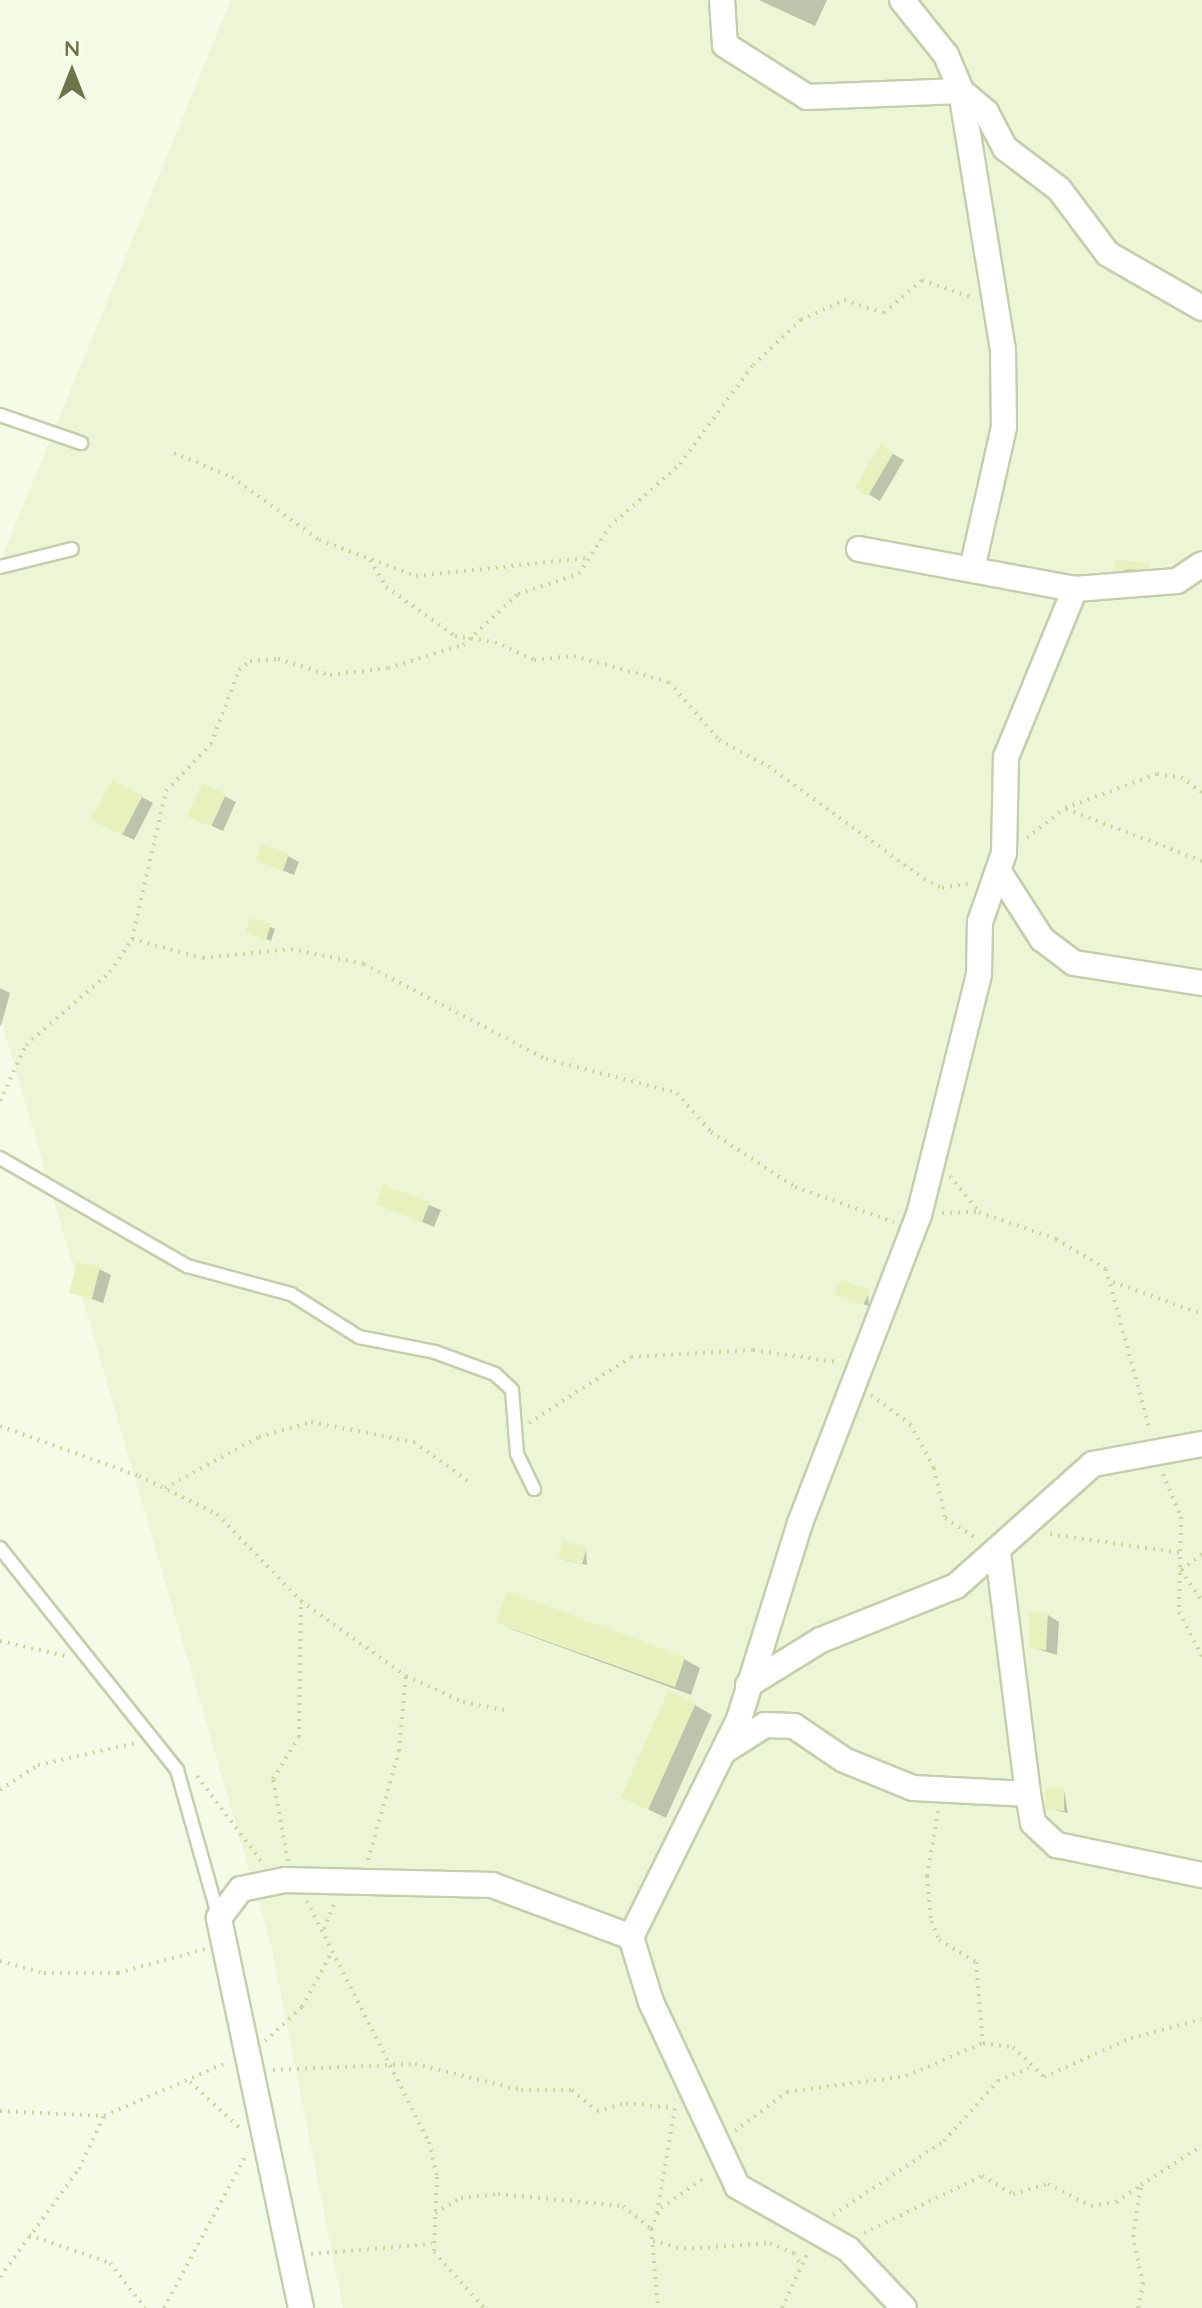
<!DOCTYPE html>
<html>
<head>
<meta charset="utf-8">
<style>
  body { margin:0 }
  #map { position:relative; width:1202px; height:2308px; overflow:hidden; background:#f3fce6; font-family:Quicksand,sans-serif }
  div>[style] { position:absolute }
  .residential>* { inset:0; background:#ebf6d7 }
  .shadow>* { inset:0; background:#0003 }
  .building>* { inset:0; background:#e7f1be }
  .path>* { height:4px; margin-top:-2px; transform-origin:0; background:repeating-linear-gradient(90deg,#ccd6a1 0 2px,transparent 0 8px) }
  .roads { filter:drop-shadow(2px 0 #c5ceac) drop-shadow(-2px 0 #c5ceac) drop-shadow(0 2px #c5ceac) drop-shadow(0 -2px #c5ceac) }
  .lane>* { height:12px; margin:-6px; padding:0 6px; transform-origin:6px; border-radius:6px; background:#fff }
  .street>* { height:24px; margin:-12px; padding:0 12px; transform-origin:12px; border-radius:12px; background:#fff }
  span { translate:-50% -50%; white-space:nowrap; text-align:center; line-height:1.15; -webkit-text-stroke:8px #f7ffec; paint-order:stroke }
  .north { position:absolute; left:32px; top:32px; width:80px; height:80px; -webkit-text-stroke:6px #f7ffec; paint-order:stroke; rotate:0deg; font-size:22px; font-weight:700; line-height:32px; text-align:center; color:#6e754b }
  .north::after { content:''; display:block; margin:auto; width:28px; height:36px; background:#6e754b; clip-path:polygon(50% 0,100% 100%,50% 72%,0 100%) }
</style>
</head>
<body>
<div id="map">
  <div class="residential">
    <div style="clip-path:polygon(231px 0,1202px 0,1202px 2308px,343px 2308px,271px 1945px,0 1016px,0 562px)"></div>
  </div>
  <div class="shadow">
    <div style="clip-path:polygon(759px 0,827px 0,815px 26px)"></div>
    <div style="clip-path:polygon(881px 447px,904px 460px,880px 501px,857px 487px)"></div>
    <div style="clip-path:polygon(1116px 562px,1150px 566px,1125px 572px,1159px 574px,1127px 576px)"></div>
    <div style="clip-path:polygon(203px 785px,236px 802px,223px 831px,201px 821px)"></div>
    <div style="clip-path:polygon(142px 797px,153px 803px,134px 840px,105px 826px)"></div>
    <div style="clip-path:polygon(288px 856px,299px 862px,294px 875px,257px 860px)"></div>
    <div style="clip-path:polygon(252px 919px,275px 929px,271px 941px,252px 934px)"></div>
    <div style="clip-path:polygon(0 988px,10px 993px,1px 1026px,0 1025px)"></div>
    <div style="clip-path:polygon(384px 1186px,441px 1210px,434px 1227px,377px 1203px)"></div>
    <div style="clip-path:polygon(99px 1269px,111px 1275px,103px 1303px,72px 1292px)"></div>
    <div style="clip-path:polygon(868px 1292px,869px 1306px,841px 1297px)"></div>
    <div style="clip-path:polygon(586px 1549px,587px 1565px,565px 1560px)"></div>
    <div style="clip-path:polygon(509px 1594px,684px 1659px,700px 1668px,691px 1695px,514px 1630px,498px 1622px)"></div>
    <div style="clip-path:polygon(1048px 1615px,1059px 1622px,1057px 1655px,1031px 1647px)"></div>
    <div style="clip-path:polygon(695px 1705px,712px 1715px,666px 1818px,623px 1797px)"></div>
    <div style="clip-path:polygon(1064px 1790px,1068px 1813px,1048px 1809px)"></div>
  </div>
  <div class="building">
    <div style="clip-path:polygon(881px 444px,894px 452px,868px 496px,854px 488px)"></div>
    <div style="clip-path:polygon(1115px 560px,1149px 563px,1148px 568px,1113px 571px)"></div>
    <div style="clip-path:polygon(112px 780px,143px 795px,122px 835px,91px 820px)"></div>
    <div style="clip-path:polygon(202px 783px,226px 794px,211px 827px,187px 816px)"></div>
    <div style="clip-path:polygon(261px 844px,289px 854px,283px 871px,255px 861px)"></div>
    <div style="clip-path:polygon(251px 917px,271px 924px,266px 940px,245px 932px)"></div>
    <div style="clip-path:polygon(383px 1184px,430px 1202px,422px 1222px,375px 1204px)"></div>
    <div style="clip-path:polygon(77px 1262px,100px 1267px,92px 1299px,69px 1293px)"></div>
    <div style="clip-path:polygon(841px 1280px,871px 1290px,863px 1305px,834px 1295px)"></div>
    <div style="clip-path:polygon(563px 1541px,587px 1547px,582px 1564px,558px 1558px)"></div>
    <div style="clip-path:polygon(507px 1591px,685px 1657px,675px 1687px,496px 1623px)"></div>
    <div style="clip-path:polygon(1029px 1612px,1048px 1613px,1046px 1650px,1029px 1648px)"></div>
    <div style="clip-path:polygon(668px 1691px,696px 1703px,648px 1810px,621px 1797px)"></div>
    <div style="clip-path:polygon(1046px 1787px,1064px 1788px,1064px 1811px,1046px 1810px)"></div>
  </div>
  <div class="path">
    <div style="left:174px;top:453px;width:63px;rotate:22.5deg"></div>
    <div style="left:232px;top:477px;width:107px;rotate:35.9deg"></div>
    <div style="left:319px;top:540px;width:103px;rotate:20.4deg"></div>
    <div style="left:416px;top:576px;width:173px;rotate:-6deg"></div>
    <div style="left:370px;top:560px;width:31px;rotate:59deg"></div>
    <div style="left:386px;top:587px;width:85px;rotate:35.4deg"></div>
    <div style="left:455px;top:636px;width:40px;rotate:8.5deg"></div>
    <div style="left:495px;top:642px;width:43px;rotate:24.8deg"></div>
    <div style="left:534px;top:660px;width:40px;rotate:-5.7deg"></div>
    <div style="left:574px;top:656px;width:98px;rotate:15.3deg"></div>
    <div style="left:669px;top:682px;width:77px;rotate:49.2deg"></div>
    <div style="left:719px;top:740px;width:55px;rotate:28deg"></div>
    <div style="left:768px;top:766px;width:193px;rotate:35.9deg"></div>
    <div style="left:924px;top:879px;width:20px;rotate:27deg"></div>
    <div style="left:942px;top:888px;width:29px;rotate:-10deg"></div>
    <div style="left:1066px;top:809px;width:146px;rotate:20.9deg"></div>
    <div style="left:1027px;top:838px;width:48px;rotate:-38.3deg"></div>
    <div style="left:1065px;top:808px;width:98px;rotate:-20.3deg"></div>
    <div style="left:1157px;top:774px;width:24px;rotate:7deg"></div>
    <div style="left:1181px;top:777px;width:26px;rotate:36deg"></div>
    <div style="left:132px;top:939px;width:152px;rotate:-77.1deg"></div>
    <div style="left:166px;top:791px;width:65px;rotate:-46.2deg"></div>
    <div style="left:211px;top:744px;width:79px;rotate:-69.3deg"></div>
    <div style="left:239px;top:670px;width:14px;rotate:-39deg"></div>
    <div style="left:250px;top:661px;width:28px;rotate:-4deg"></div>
    <div style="left:278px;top:659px;width:54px;rotate:17.1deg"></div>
    <div style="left:330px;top:675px;width:58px;rotate:-6.9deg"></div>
    <div style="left:388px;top:668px;width:78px;rotate:-17deg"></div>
    <div style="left:463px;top:645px;width:75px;rotate:-42.8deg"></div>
    <div style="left:518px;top:594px;width:64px;rotate:-18.2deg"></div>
    <div style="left:579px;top:574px;width:56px;rotate:-57.4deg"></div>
    <div style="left:609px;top:527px;width:95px;rotate:-41.6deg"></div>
    <div style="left:680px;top:464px;width:123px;rotate:-53.6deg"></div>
    <div style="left:753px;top:365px;width:66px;rotate:-43.2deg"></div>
    <div style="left:801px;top:320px;width:47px;rotate:-24.9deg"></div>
    <div style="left:844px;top:300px;width:42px;rotate:18deg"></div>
    <div style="left:884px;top:313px;width:50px;rotate:-41deg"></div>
    <div style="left:922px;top:280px;width:54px;rotate:19.4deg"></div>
    <div style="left:0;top:1101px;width:62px;rotate:-65.1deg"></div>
    <div style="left:26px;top:1045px;width:111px;rotate:-41deg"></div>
    <div style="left:110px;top:972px;width:40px;rotate:-56deg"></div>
    <div style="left:132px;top:939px;width:73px;rotate:15deg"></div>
    <div style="left:203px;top:958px;width:88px;rotate:-5.8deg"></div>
    <div style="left:291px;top:949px;width:75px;rotate:11.6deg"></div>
    <div style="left:364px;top:964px;width:205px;rotate:27.6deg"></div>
    <div style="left:546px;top:1059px;width:135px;rotate:14.5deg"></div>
    <div style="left:677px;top:1093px;width:52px;rotate:48.9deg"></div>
    <div style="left:711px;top:1132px;width:100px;rotate:33.2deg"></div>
    <div style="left:795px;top:1187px;width:105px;rotate:19.5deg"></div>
    <div style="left:950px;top:1176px;width:46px;rotate:51.1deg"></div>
    <div style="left:979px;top:1212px;width:82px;rotate:19.3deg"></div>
    <div style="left:1056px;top:1239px;width:58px;rotate:31deg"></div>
    <div style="left:1106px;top:1269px;width:168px;rotate:74.8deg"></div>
    <div style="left:942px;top:1213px;width:37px;rotate:-2deg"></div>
    <div style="left:1113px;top:1282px;width:95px;rotate:19.8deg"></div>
    <div style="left:871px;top:1395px;width:49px;rotate:36.6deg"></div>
    <div style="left:910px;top:1424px;width:50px;rotate:61.4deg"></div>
    <div style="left:934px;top:1468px;width:51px;rotate:77.6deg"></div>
    <div style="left:945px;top:1518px;width:37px;rotate:33deg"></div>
    <div style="left:529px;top:1423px;width:121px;rotate:-32.9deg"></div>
    <div style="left:631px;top:1357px;width:122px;rotate:-3.3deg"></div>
    <div style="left:753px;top:1350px;width:85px;rotate:8.1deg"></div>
    <div style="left:0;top:1426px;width:148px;rotate:19.8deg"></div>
    <div style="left:139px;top:1476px;width:87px;rotate:26deg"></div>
    <div style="left:217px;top:1514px;width:121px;rotate:46deg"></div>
    <div style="left:301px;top:1601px;width:129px;rotate:35.5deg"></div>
    <div style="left:406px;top:1676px;width:63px;rotate:24.5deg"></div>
    <div style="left:463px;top:1702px;width:42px;rotate:11deg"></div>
    <div style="left:1163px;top:1474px;width:47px;rotate:67.3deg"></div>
    <div style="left:1181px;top:1517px;width:95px;rotate:91.2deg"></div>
    <div style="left:1179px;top:1612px;width:50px;rotate:62.4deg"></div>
    <div style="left:165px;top:1488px;width:107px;rotate:-28.5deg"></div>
    <div style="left:259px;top:1437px;width:54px;rotate:-16.1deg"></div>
    <div style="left:311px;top:1422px;width:105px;rotate:11deg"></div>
    <div style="left:414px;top:1442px;width:72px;rotate:35.9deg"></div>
    <div style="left:1050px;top:1534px;width:133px;rotate:8.2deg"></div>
    <div style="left:1202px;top:1554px;width:26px;rotate:143deg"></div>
    <div style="left:1181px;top:1570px;width:37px;rotate:56deg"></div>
    <div style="left:0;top:1641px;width:67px;rotate:13deg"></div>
    <div style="left:197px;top:1776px;width:106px;rotate:53deg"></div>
    <div style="left:0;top:1790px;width:45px;rotate:-33.3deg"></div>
    <div style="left:38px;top:1765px;width:100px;rotate:-12.7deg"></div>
    <div style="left:938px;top:1811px;width:66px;rotate:99.6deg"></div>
    <div style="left:927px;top:1876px;width:45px;rotate:84.9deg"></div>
    <div style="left:931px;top:1921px;width:21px;rotate:67deg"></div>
    <div style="left:939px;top:1940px;width:43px;rotate:30.7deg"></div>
    <div style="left:976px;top:1962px;width:81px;rotate:85.1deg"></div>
    <div style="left:368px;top:1860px;width:113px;rotate:-74.1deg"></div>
    <div style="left:399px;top:1751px;width:75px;rotate:-84.7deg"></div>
    <div style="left:288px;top:1861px;width:83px;rotate:-100.4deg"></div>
    <div style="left:273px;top:1779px;width:49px;rotate:-58.2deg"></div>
    <div style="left:299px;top:1737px;width:136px;rotate:-89.2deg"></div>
    <div style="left:307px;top:1901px;width:270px;rotate:63.2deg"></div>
    <div style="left:429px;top:2142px;width:36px;rotate:77deg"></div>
    <div style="left:437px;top:2177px;width:75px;rotate:92.3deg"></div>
    <div style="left:434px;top:2252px;width:75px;rotate:48.2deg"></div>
    <div style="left:324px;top:1929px;width:27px;rotate:-68deg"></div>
    <div style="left:0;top:1961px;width:46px;rotate:15.3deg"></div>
    <div style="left:44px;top:1973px;width:74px"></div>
    <div style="left:118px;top:1973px;width:90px;rotate:-15.4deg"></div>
    <div style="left:265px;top:2041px;width:50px;rotate:-42.6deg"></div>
    <div style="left:302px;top:2007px;width:59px;rotate:-61.7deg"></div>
    <div style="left:273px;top:2070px;width:142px;rotate:-2.4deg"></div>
    <div style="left:415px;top:2064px;width:109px;rotate:13.8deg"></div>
    <div style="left:521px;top:2090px;width:51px"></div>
    <div style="left:572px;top:2090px;width:33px;rotate:40deg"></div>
    <div style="left:597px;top:2111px;width:30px;rotate:-15deg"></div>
    <div style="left:626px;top:2103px;width:48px;rotate:5.9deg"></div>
    <div style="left:190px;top:2082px;width:69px;rotate:42.7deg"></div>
    <div style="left:0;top:2111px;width:104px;rotate:2.8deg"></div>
    <div style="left:104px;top:2116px;width:133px;rotate:-23.5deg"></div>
    <div style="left:735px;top:2131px;width:65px;rotate:-36.9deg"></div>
    <div style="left:787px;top:2092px;width:120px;rotate:-7.7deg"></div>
    <div style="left:906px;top:2076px;width:84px;rotate:-23.2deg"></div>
    <div style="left:983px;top:2043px;width:30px;rotate:8deg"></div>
    <div style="left:1013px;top:2047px;width:43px;rotate:44.1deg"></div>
    <div style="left:1044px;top:2077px;width:95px;rotate:-24.1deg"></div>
    <div style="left:1131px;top:2038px;width:73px;rotate:-15deg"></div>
    <div style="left:435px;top:2213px;width:30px;rotate:-30deg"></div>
    <div style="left:461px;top:2198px;width:37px;rotate:-6deg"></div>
    <div style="left:498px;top:2194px;width:126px;rotate:5.5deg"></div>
    <div style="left:623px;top:2206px;width:36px;rotate:39deg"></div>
    <div style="left:651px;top:2229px;width:79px;rotate:84.9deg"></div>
    <div style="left:657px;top:2213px;width:107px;rotate:-80.3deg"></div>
    <div style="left:833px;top:2215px;width:133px;rotate:-33.7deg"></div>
    <div style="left:944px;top:2141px;width:81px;rotate:-48deg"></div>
    <div style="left:998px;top:2081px;width:33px;rotate:-23deg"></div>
    <div style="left:651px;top:2229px;width:23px;rotate:-65deg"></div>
    <div style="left:661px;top:2208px;width:56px;rotate:-34.8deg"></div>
    <div style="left:864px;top:2233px;width:131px;rotate:-25.8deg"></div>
    <div style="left:982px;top:2176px;width:36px;rotate:30deg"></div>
    <div style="left:1013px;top:2194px;width:36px;rotate:-16deg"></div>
    <div style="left:1048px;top:2184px;width:48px;rotate:27.1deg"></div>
    <div style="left:1091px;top:2206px;width:25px;rotate:-9deg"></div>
    <div style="left:1116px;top:2202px;width:30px;rotate:-34deg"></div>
    <div style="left:29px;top:2235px;width:86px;rotate:19.1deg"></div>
    <div style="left:110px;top:2263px;width:57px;rotate:52.1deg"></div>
    <div style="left:653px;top:2241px;width:32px;rotate:14deg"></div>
    <div style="left:684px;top:2249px;width:86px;rotate:-4deg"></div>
    <div style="left:770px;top:2243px;width:26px;rotate:23deg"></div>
    <div style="left:794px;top:2253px;width:16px;rotate:60deg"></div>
    <div style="left:311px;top:2254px;width:121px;rotate:-4.7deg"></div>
    <div style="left:0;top:2277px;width:134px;rotate:-53.8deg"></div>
    <div style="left:79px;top:2169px;width:59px;rotate:-64.7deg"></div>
    <div style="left:164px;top:2308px;width:176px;rotate:-61.8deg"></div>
    <div style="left:782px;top:2308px;width:62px;rotate:-65.1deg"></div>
    <div style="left:1138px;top:2308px;width:25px;rotate:-78deg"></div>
    <div style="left:1143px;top:2284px;width:48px;rotate:-102deg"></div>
    <div style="left:1133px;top:2237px;width:53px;rotate:-81.3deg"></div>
    <div style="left:1141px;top:2185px;width:72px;rotate:-32.6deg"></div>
  </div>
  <div class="roads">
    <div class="lane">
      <div style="left:0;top:415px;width:86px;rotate:19.1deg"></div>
      <div style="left:0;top:567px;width:74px;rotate:-14deg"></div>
      <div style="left:0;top:1158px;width:216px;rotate:30deg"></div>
      <div style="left:187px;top:1266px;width:108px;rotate:15.1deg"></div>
      <div style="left:291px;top:1294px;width:80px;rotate:32.3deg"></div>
      <div style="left:359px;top:1337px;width:77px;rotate:11.2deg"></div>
      <div style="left:435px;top:1352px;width:64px;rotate:20.1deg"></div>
      <div style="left:495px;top:1374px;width:23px;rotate:43deg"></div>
      <div style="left:512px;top:1390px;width:64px;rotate:85.5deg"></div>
      <div style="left:517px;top:1454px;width:39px;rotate:64deg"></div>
      <div style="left:0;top:1548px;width:284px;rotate:51.4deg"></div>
      <div style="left:177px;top:1770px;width:154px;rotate:74.2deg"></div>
    </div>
    <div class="street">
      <div style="left:722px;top:0;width:45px;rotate:86.2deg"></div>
      <div style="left:725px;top:45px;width:97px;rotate:32.4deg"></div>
      <div style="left:807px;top:97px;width:154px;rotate:-2.2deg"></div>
      <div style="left:961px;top:91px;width:33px;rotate:40deg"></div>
      <div style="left:986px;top:112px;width:41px;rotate:62.2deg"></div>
      <div style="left:1005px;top:148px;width:68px;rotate:37.2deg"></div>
      <div style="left:1059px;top:189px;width:81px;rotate:53deg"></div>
      <div style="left:1108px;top:254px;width:108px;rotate:29.9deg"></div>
      <div style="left:902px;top:0;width:70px;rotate:51.3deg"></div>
      <div style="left:946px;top:55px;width:39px;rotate:67deg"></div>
      <div style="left:961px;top:91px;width:261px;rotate:80.8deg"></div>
      <div style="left:1003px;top:349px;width:78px;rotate:89.3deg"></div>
      <div style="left:1004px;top:427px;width:141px;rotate:102.7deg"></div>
      <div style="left:859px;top:549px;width:220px;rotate:10.5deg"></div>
      <div style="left:1075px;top:589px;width:102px;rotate:-4.5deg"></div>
      <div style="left:1177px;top:581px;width:30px;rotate:-34deg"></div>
      <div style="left:999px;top:872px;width:80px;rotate:57.3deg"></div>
      <div style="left:1042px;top:939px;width:40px;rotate:37deg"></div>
      <div style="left:1074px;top:963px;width:130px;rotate:8.9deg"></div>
      <div style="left:998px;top:1553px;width:243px;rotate:82.9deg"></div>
      <div style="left:748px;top:1685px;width:86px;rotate:-31.7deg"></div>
      <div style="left:821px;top:1640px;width:145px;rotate:-21.8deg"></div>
      <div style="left:956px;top:1586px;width:183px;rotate:-41.7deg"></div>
      <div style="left:1093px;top:1464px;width:111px;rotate:-10.4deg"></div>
      <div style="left:726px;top:1750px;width:46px;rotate:-32.7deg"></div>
      <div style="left:765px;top:1725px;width:29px;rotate:2deg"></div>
      <div style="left:794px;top:1726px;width:60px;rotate:34.2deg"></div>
      <div style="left:844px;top:1760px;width:74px;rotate:22.1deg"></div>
      <div style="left:913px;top:1788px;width:115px;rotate:3deg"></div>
      <div style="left:1028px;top:1794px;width:29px;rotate:80deg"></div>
      <div style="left:1033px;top:1823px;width:33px;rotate:43deg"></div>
      <div style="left:1057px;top:1845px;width:148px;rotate:11.7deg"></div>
      <div style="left:631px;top:1937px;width:243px;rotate:-63.6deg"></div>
      <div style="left:739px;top:1719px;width:205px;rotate:-72.7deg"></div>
      <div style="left:800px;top:1523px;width:330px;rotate:-68.9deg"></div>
      <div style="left:919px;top:1215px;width:248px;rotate:-76deg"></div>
      <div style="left:979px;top:974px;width:52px;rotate:-88.9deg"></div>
      <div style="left:980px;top:922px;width:73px;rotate:-70.8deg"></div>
      <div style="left:1004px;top:853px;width:96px;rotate:-88.8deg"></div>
      <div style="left:1006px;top:757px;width:182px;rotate:-67.7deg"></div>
      <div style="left:301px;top:2308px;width:399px;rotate:-101.9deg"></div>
      <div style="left:219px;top:1918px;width:36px;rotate:-53deg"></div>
      <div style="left:241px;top:1889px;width:45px;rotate:-11.6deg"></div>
      <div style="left:285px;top:1880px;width:207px;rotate:1.4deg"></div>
      <div style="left:492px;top:1885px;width:148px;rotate:20.5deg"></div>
      <div style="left:631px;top:1937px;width:68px;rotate:72.9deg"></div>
      <div style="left:651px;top:2002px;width:203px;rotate:64.9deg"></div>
      <div style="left:737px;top:2186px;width:128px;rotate:29.6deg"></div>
      <div style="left:848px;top:2249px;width:81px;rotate:46.5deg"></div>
    </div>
  </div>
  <div class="north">N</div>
</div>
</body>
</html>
